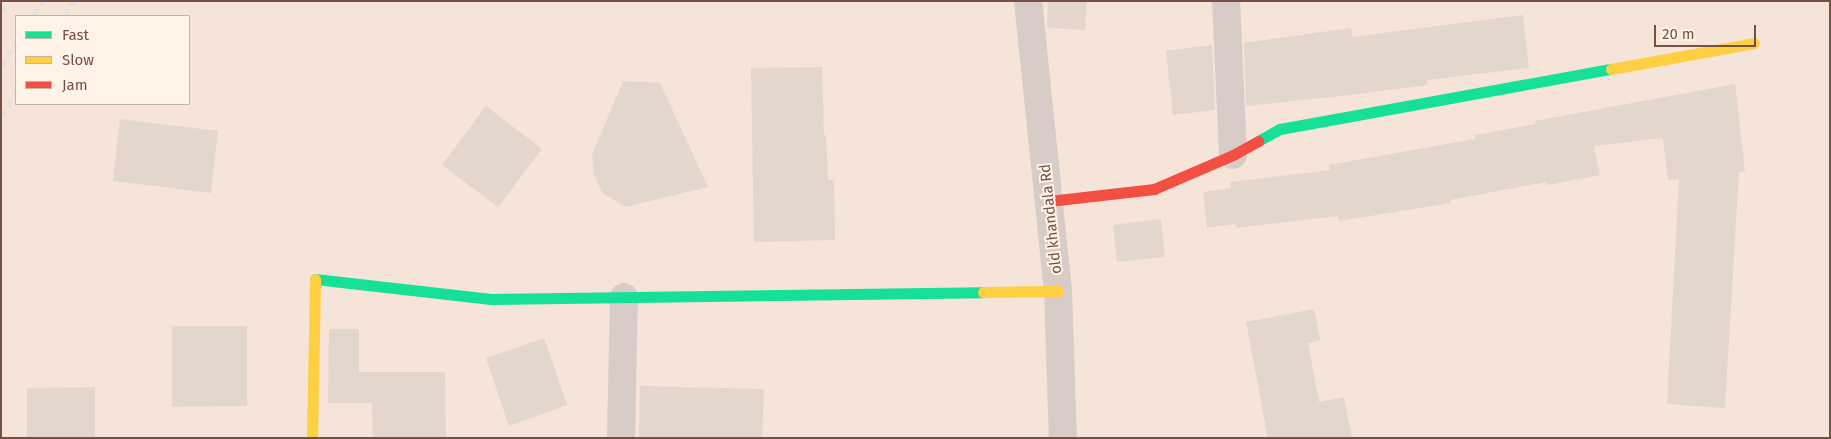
<!DOCTYPE html>
<html>
<head>
<meta charset="utf-8">
<style>
  body { margin:0 }
  #map { position:relative; width:1831px; height:439px; overflow:hidden; background:#f7eee6; font-family:"Fira Sans",sans-serif }
  div>[style] { position:absolute }
  .residential>* { inset:0; background:#f5e4d7 }
  .building>* { inset:0; background:#e3d6cd }
  .street>* { height:28px; margin:-14px; padding:0 14px; transform-origin:14px; border-radius:14px; background:#d8ccc8 }
  .fast>* { height:11px; margin:-5.5px; padding:0 5.5px; transform-origin:5.5px; border-radius:5.5px; background:#16e098 }
  .slow>* { height:11px; margin:-5.5px; padding:0 5.5px; transform-origin:5.5px; border-radius:5.5px; background:#ffcf43 }
  .jam>* { height:11px; margin:-5.5px; padding:0 5.5px; transform-origin:5.5px; border-radius:5.5px; background:#f24e42 }
  .rail>* { height:4px; margin-top:-2px; transform-origin:0; background:repeating-linear-gradient(90deg,#e3e0e3 0 8px,transparent 0 13px) }
  span { translate:-50% -50%; white-space:nowrap; text-align:center; line-height:1.15; -webkit-text-stroke:4px #fff2e6; paint-order:stroke }
  .street-label { font-size:15px; color:#755145 }
  .frame { position:absolute; inset:0; border:2px solid #755145; pointer-events:none }
  .legend { position:absolute; left:15px; top:15px; width:175px; height:90px; box-sizing:border-box; background:#fff2e6; border:1px solid #c8b2a6; margin:0; padding:6px 9px; list-style:none; font-size:15px; color:#755145 }
  .legend li { display:flex; align-items:center; gap:10px; height:25px }
  .legend b { width:25px; border:1px solid #c8b2a6 }
  .scale { position:absolute; left:1654px; top:25px; width:102px; height:22px; box-sizing:border-box; border:2px solid #755145; border-top:0; padding-left:6px; font-size:15px; line-height:18px; white-space:nowrap; color:#755145; -webkit-text-stroke:4px #fff2e6; paint-order:stroke }
</style>
</head>
<body>
<div id="map">
  <div class="residential">
    <div style="clip-path:polygon(evenodd,1px 1px,1830px 1px,1830px 438px,1px 438px,1px 1px,16px 16px,189px 16px,189px 104px,16px 104px,16px 16px)"></div>
  </div>
  <div class="building">
    <div style="clip-path:polygon(1048px 1px,1087px 1px,1085px 30px,1047px 28px)"></div>
    <div style="clip-path:polygon(1523px 15px,1529px 68px,1427px 80px,1427px 85px,1359px 94px,1246px 106px,1244px 43px,1351px 28px,1352px 37px)"></div>
    <div style="clip-path:polygon(1212px 45px,1215px 110px,1173px 115px,1166px 51px)"></div>
    <div style="clip-path:polygon(822px 67px,824px 135px,826px 135px,828px 180px,834px 180px,835px 240px,754px 242px,751px 68px)"></div>
    <div style="clip-path:polygon(623px 81px,660px 83px,708px 187px,626px 207px,602px 193px,594px 174px,592px 155px)"></div>
    <div style="clip-path:polygon(1735px 84px,1745px 171px,1739px 172px,1725px 408px,1667px 404px,1679px 179px,1668px 180px,1663px 138px,1594px 146px,1600px 175px,1547px 185px,1546px 182px,1450px 200px,1451px 203px,1339px 221px,1338px 216px,1236px 228px,1235px 224px,1207px 228px,1203px 192px,1231px 188px,1230px 182px,1330px 170px,1329px 165px,1475px 139px,1475px 135px,1535px 124px,1535px 121px)"></div>
    <div style="clip-path:polygon(486px 106px,542px 149px,498px 207px,442px 165px)"></div>
    <div style="clip-path:polygon(120px 119px,218px 131px,211px 193px,113px 181px)"></div>
    <div style="clip-path:polygon(1161px 219px,1165px 257px,1117px 262px,1113px 225px)"></div>
    <div style="clip-path:polygon(1314px 309px,1320px 340px,1308px 343px,1319px 402px,1344px 397px,1352px 438px,1268px 438px,1246px 322px)"></div>
    <div style="clip-path:polygon(172px 326px,247px 326px,247px 406px,172px 407px)"></div>
    <div style="clip-path:polygon(329px 329px,359px 329px,359px 372px,445px 372px,446px 438px,373px 438px,372px 403px,328px 403px)"></div>
    <div style="clip-path:polygon(544px 338px,567px 405px,509px 426px,486px 358px)"></div>
    <div style="clip-path:polygon(640px 386px,764px 389px,762px 438px,639px 438px)"></div>
    <div style="clip-path:polygon(95px 387px,95px 438px,27px 438px,27px 388px)"></div>
  </div>
  <div class="street">
    <div style="left:1028px;top:1px;width:292px;rotate:84.1deg"></div>
    <div style="left:1058px;top:291px;width:147px;rotate:88.1deg"></div>
    <div style="left:1226px;top:1px;width:154px;rotate:87.4deg"></div>
    <div style="left:621px;top:438px;width:141px;rotate:-88.8deg"></div>
  </div>
  <div class="fast">
    <div style="left:1258px;top:141px;width:25px;rotate:-29deg"></div>
    <div style="left:1280px;top:129px;width:336px;rotate:-10.3deg"></div>
    <div style="left:315px;top:279px;width:177px;rotate:6.5deg"></div>
    <div style="left:491px;top:299px;width:492px;rotate:-0.8deg"></div>
  </div>
  <div class="slow">
    <div style="left:1611px;top:69px;width:145px;rotate:-10.3deg"></div>
    <div style="left:983px;top:292px;width:75px;rotate:-0.8deg"></div>
    <div style="left:312px;top:438px;width:159px;rotate:-88.9deg"></div>
  </div>
  <div class="jam">
    <div style="left:1049px;top:201px;width:106px;rotate:-6.5deg"></div>
    <div style="left:1154px;top:189px;width:86px;rotate:-23.3deg"></div>
    <div style="left:1233px;top:155px;width:29px;rotate:-29deg"></div>
  </div>
  <div class="rail">
    <div style="left:1px;top:14px;width:15px;rotate:-58deg"></div>
    <div style="left:33px;top:16px;width:18px;rotate:-56deg"></div>
    <div style="left:64px;top:16px;width:18px;rotate:-56deg"></div>
    <div style="left:1px;top:68px;width:29px;rotate:-59deg"></div>
    <div style="left:1px;top:118px;width:29px;rotate:-59deg"></div>
  </div>
  <div class="street-label">
    <span style="left:1051px;top:219px;rotate:-96deg">old khandala Rd</span>
  </div>
  <div class="frame"></div>
  <ul class="legend">
  <li><b style="height:6px;background:#16e098"></b>Fast</li>
  <li><b style="height:6px;background:#ffcf43"></b>Slow</li>
  <li><b style="height:6px;background:#f24e42"></b>Jam</li>
  </ul>
  <div class="scale">20 m</div>
</div>
</body>
</html>
